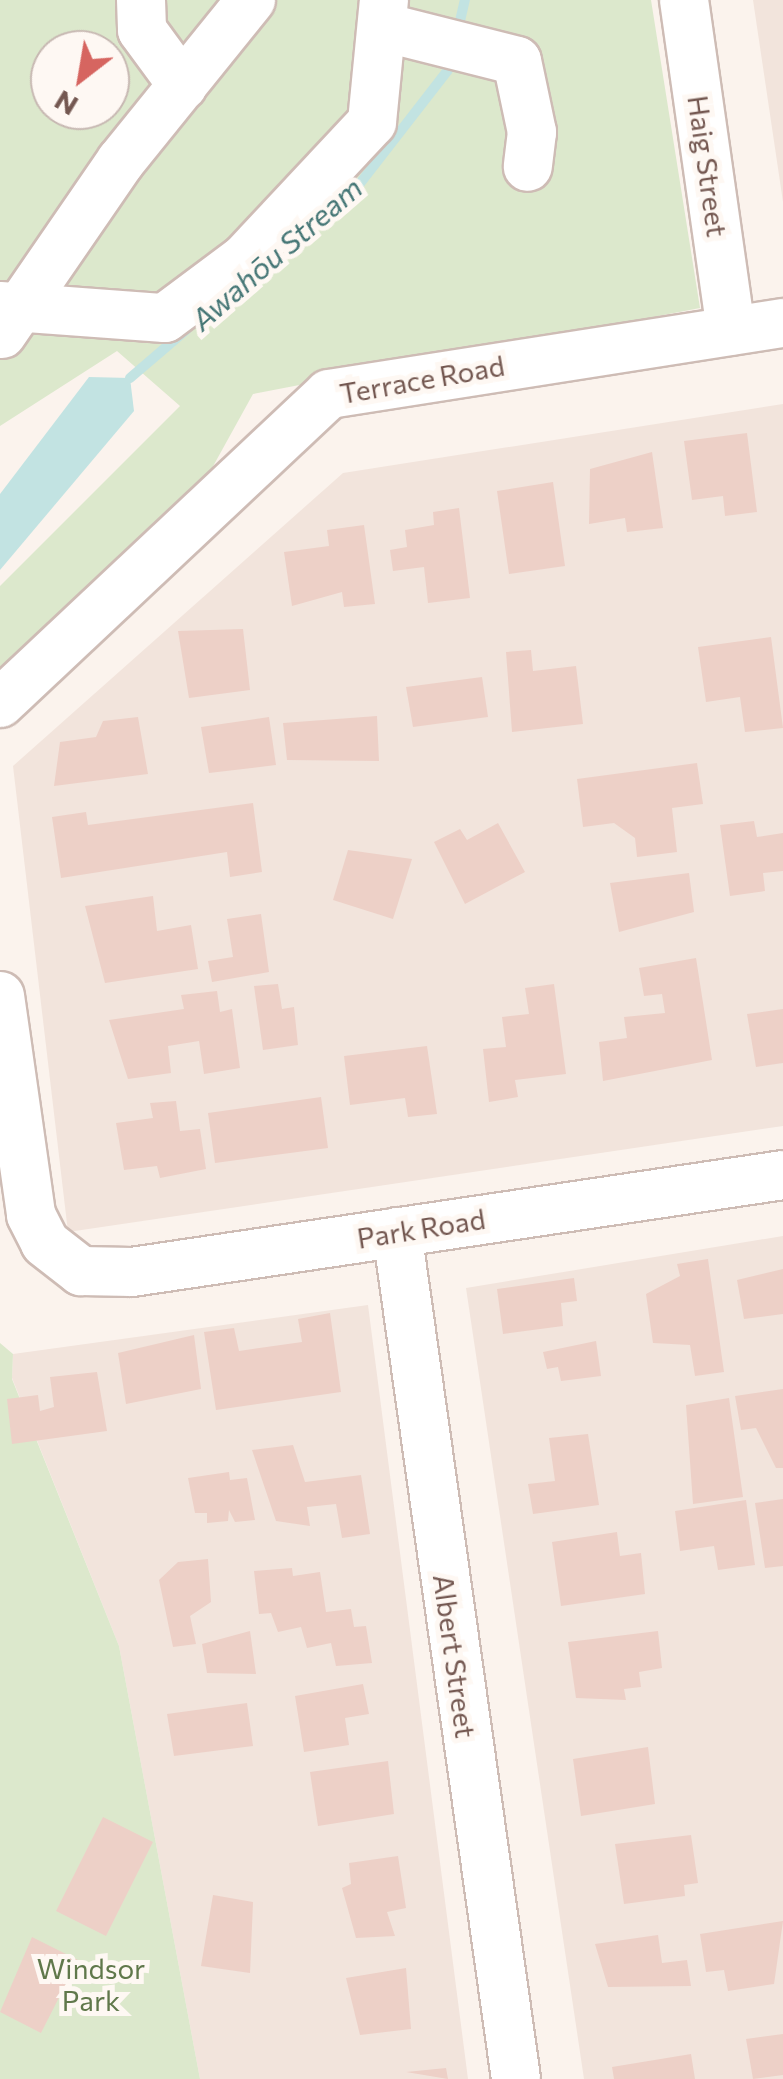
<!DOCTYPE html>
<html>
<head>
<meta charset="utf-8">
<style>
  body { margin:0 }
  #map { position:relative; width:783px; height:2079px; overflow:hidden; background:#fbf3ed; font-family:Commissioner,sans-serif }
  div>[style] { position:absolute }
  .residential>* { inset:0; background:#f2e4dc }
  .green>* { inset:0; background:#dce8cc }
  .water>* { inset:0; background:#c2e3e2 }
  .stream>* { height:10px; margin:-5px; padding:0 5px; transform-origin:5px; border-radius:5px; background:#c2e3e2 }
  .building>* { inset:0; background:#edd0c7 }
  .roads { filter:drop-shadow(2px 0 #cebcb5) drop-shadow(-2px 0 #cebcb5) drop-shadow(0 2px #cebcb5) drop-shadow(0 -2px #cebcb5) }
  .minor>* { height:48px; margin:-24px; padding:0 24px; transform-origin:24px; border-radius:24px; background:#fff }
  span { translate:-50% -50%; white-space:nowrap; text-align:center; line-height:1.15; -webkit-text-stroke:10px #fef8f3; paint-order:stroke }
  .street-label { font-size:28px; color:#745851 }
  .park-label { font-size:28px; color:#60784b }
  .water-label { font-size:30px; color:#467776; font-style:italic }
  .north { position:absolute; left:30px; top:30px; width:100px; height:100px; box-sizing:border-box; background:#fef8f3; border:2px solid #c7b8b2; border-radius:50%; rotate:211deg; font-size:28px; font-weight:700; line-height:40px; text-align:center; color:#745851 }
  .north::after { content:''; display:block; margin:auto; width:35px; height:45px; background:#d66560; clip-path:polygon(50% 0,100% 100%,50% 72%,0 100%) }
</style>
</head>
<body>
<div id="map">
  <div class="residential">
    <div style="clip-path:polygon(753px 0,783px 0,783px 202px)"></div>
    <div style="clip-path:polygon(783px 404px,783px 1126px,68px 1232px,13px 766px,343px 473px)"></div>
    <div style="clip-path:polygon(783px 1236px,783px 2079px,584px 2079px,466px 1288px)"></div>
    <div style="clip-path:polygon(368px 1305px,468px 2079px,200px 2079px,119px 1646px,12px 1378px,13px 1354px)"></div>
  </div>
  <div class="green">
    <div style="clip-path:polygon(evenodd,0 0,651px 0,700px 308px,253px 394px,206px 479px,0 697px,0 586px,180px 406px,117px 351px,0 426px,0 0,50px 50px,110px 50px,110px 110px,50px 110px,50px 50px)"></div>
    <div style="clip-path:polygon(0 1343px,13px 1354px,12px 1379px,119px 1646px,200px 2079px,0 2079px)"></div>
  </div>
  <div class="water">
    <div style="clip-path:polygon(89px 377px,130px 378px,134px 411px,0 570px,0 494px)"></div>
  </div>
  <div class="stream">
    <div style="left:457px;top:34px;width:35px;rotate:-77deg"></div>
    <div style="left:287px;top:245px;width:92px;rotate:-39.7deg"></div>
    <div style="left:358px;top:186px;width:147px;rotate:-52.2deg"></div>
    <div style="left:130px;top:378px;width:74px;rotate:-40.6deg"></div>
  </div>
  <div class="building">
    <div style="clip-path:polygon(747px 433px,757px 512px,725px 516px,723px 496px,692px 500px,684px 441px)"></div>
    <div style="clip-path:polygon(652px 452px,663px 528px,627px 532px,625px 518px,589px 524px,590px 469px)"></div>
    <div style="clip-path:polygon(553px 482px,565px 566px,509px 574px,497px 491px)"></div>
    <div style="clip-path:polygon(459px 508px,470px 598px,428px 603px,424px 567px,393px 571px,390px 550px,407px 547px,405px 530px,434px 525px,433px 512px)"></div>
    <div style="clip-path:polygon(364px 525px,375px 604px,344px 607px,342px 592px,292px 606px,284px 552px,329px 546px,327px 530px)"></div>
    <div style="clip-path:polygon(243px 629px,250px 690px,189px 698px,178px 631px)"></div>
    <div style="clip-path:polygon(771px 637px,783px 728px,745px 732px,740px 697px,706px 702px,698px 647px)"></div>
    <div style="clip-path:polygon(531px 650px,533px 671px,576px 666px,583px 724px,512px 732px,506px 652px)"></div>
    <div style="clip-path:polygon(482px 677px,488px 717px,413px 727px,406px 687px)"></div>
    <div style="clip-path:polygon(377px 716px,379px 761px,287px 760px,283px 723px)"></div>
    <div style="clip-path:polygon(138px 717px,148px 774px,54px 786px,60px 742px,96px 737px,103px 721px)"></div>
    <div style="clip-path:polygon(269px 717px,276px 765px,209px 773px,201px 727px)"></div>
    <div style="clip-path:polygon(697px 763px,703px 804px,672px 808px,677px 852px,637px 857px,635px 838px,614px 823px,583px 827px,577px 779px)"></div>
    <div style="clip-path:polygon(253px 803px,262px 872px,230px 877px,227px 852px,61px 878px,52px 817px,86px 812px,88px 825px)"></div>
    <div style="clip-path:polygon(754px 821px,757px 837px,783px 833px,783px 871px,763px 873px,765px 891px,730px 896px,720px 825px)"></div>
    <div style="clip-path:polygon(498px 823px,525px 872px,465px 904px,434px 842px,460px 829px,467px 840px)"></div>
    <div style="clip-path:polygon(348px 850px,412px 859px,393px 919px,333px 900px)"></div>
    <div style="clip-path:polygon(689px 873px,694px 912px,619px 932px,610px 883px)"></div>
    <div style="clip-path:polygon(153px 896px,157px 931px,191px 925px,198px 969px,105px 983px,85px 906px)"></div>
    <div style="clip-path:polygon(261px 914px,269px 972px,212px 982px,208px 961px,233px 957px,227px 919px)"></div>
    <div style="clip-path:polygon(696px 958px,712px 1060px,603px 1081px,599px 1042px,627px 1038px,624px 1017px,665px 1013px,662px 994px,644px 996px,639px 968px)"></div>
    <div style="clip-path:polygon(278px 984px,282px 1009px,294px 1007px,298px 1045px,263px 1050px,254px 986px)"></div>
    <div style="clip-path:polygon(554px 984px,566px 1074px,515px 1080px,518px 1097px,489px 1102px,483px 1049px,506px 1047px,502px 1017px,529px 1014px,525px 988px)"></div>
    <div style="clip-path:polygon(217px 991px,220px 1012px,232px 1009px,240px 1068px,204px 1074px,199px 1041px,168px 1046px,171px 1073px,128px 1079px,109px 1020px,184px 1009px,181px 995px)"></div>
    <div style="clip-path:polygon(783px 1009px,783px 1063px,756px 1067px,747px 1014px)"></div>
    <div style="clip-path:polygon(427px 1046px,437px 1114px,408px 1117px,405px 1098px,350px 1105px,344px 1056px)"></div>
    <div style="clip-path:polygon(321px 1097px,328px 1148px,215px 1163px,208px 1113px)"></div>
    <div style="clip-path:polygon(176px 1101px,180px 1131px,200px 1129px,206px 1169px,160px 1178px,157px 1166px,124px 1170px,116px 1123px,153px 1118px,150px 1103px)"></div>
    <div style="clip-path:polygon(708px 1259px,724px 1372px,695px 1376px,690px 1345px,653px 1343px,646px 1294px,680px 1276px,677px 1264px)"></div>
    <div style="clip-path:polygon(783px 1269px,783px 1314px,744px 1319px,737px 1280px)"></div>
    <div style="clip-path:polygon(574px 1278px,577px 1301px,561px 1303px,563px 1326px,503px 1334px,497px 1289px)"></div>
    <div style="clip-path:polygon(330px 1313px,341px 1392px,216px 1410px,204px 1332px,234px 1328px,239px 1351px,302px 1342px,298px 1319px)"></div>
    <div style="clip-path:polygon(194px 1335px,201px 1389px,126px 1404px,118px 1353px)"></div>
    <div style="clip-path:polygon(596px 1341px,601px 1376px,561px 1381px,558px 1367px,547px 1369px,543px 1352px)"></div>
    <div style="clip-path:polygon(97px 1372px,107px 1431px,12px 1444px,7px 1399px,38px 1395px,40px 1411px,54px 1407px,50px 1377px)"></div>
    <div style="clip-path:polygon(783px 1389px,783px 1468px,776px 1468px,756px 1428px,741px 1430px,735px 1396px)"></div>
    <div style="clip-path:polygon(729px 1398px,743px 1497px,693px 1504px,686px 1405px)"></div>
    <div style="clip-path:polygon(588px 1434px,599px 1505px,533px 1514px,528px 1484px,555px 1481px,549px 1438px)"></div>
    <div style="clip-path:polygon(293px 1445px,305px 1482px,361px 1475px,370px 1534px,342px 1538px,336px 1504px,307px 1507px,310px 1526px,276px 1521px,252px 1450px)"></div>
    <div style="clip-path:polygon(229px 1472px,230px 1480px,247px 1478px,255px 1520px,235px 1522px,229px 1510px,228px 1521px,207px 1523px,207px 1513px,195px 1513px,188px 1478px)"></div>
    <div style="clip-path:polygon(783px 1499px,783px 1566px,765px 1568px,755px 1503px)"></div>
    <div style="clip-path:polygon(746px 1500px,755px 1565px,718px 1570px,714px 1546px,680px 1551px,675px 1511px)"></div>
    <div style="clip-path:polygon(617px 1532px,620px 1556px,641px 1553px,645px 1594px,561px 1606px,552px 1542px)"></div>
    <div style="clip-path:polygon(208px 1559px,211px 1602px,190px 1616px,196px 1644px,173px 1647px,159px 1580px,178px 1562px)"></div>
    <div style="clip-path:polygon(292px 1568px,293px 1576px,320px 1572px,326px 1612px,351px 1609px,354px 1627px,366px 1626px,372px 1663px,336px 1666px,331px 1643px,307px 1648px,301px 1627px,278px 1632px,271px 1613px,259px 1614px,254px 1571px)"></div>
    <div style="clip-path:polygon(250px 1631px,256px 1674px,207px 1673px,202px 1644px)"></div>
    <div style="clip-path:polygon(658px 1631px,662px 1668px,639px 1672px,641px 1687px,624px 1689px,626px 1700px,576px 1698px,568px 1642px)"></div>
    <div style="clip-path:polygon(363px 1684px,369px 1714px,345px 1718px,349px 1745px,304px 1752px,295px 1696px)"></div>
    <div style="clip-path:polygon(247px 1703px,253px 1746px,174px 1756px,167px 1714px)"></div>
    <div style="clip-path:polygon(648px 1747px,655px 1804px,581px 1816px,573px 1759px)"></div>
    <div style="clip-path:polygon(388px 1761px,394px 1814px,318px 1826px,310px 1772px)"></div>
    <div style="clip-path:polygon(103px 1817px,153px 1842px,106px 1936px,56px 1911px)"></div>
    <div style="clip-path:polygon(691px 1835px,698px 1883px,684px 1885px,685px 1896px,624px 1904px,615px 1844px)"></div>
    <div style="clip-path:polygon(398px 1856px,406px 1908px,387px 1912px,395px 1936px,356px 1938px,342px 1888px,351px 1884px,349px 1863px)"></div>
    <div style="clip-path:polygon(213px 1895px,253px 1902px,250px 1973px,201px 1966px)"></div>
    <div style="clip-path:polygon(783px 1921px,774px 1984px,728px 1991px,724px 1970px,706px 1972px,700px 1934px)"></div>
    <div style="clip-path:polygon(658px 1935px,662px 1963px,687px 1960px,691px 1986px,608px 1987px,595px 1944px)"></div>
    <div style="clip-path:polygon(32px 1937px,78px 1960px,41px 2033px,0 2012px)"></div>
    <div style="clip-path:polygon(406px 1968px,411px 2029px,360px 2035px,346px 1978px)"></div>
    <div style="clip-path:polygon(783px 2034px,783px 2075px,753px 2079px,746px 2039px)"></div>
    <div style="clip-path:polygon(691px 2054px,695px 2079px,614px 2079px,612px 2067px)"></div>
    <div style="clip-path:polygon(446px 2068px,448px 2079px,406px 2072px)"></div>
  </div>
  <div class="roads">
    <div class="minor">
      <div style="left:141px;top:0;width:30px;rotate:88deg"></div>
      <div style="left:142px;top:30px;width:69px;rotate:53.8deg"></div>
      <div style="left:684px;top:0;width:334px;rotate:81.9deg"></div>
      <div style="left:383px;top:27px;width:138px;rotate:14.2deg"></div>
      <div style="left:517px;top:61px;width:73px;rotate:78.1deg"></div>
      <div style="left:532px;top:132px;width:35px;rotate:97deg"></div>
      <div style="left:0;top:306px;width:165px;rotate:4.2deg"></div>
      <div style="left:165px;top:318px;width:99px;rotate:-36.8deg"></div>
      <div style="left:244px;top:259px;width:187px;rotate:-46.9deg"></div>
      <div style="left:372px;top:122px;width:123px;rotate:-84.4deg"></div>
      <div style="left:2px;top:334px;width:210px;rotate:-55.5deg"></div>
      <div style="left:121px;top:161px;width:207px;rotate:-51.1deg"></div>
      <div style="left:0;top:703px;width:451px;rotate:-43.2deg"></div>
      <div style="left:329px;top:394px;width:460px;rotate:-8.9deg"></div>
      <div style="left:0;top:996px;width:221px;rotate:81.9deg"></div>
      <div style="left:31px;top:1215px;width:31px;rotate:63deg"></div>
      <div style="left:45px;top:1243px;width:46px;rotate:37.9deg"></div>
      <div style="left:81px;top:1271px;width:51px;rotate:1.1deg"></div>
      <div style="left:132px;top:1272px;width:658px;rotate:-8.47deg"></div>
      <div style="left:397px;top:1232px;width:855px;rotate:82deg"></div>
    </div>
  </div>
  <div class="street-label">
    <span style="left:708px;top:166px;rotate:82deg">Haig Street</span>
    <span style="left:422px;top:379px;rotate:-10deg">Terrace Road</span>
    <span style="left:421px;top:1228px;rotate:-9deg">Park Road</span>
    <span style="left:455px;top:1656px;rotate:82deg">Albert Street</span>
  </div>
  <div class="park-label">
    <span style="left:91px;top:1984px">Windsor<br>Park</span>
  </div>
  <div class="water-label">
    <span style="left:276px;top:253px;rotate:-41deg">Awahōu Stream</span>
  </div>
  <div class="north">N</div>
</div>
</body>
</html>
